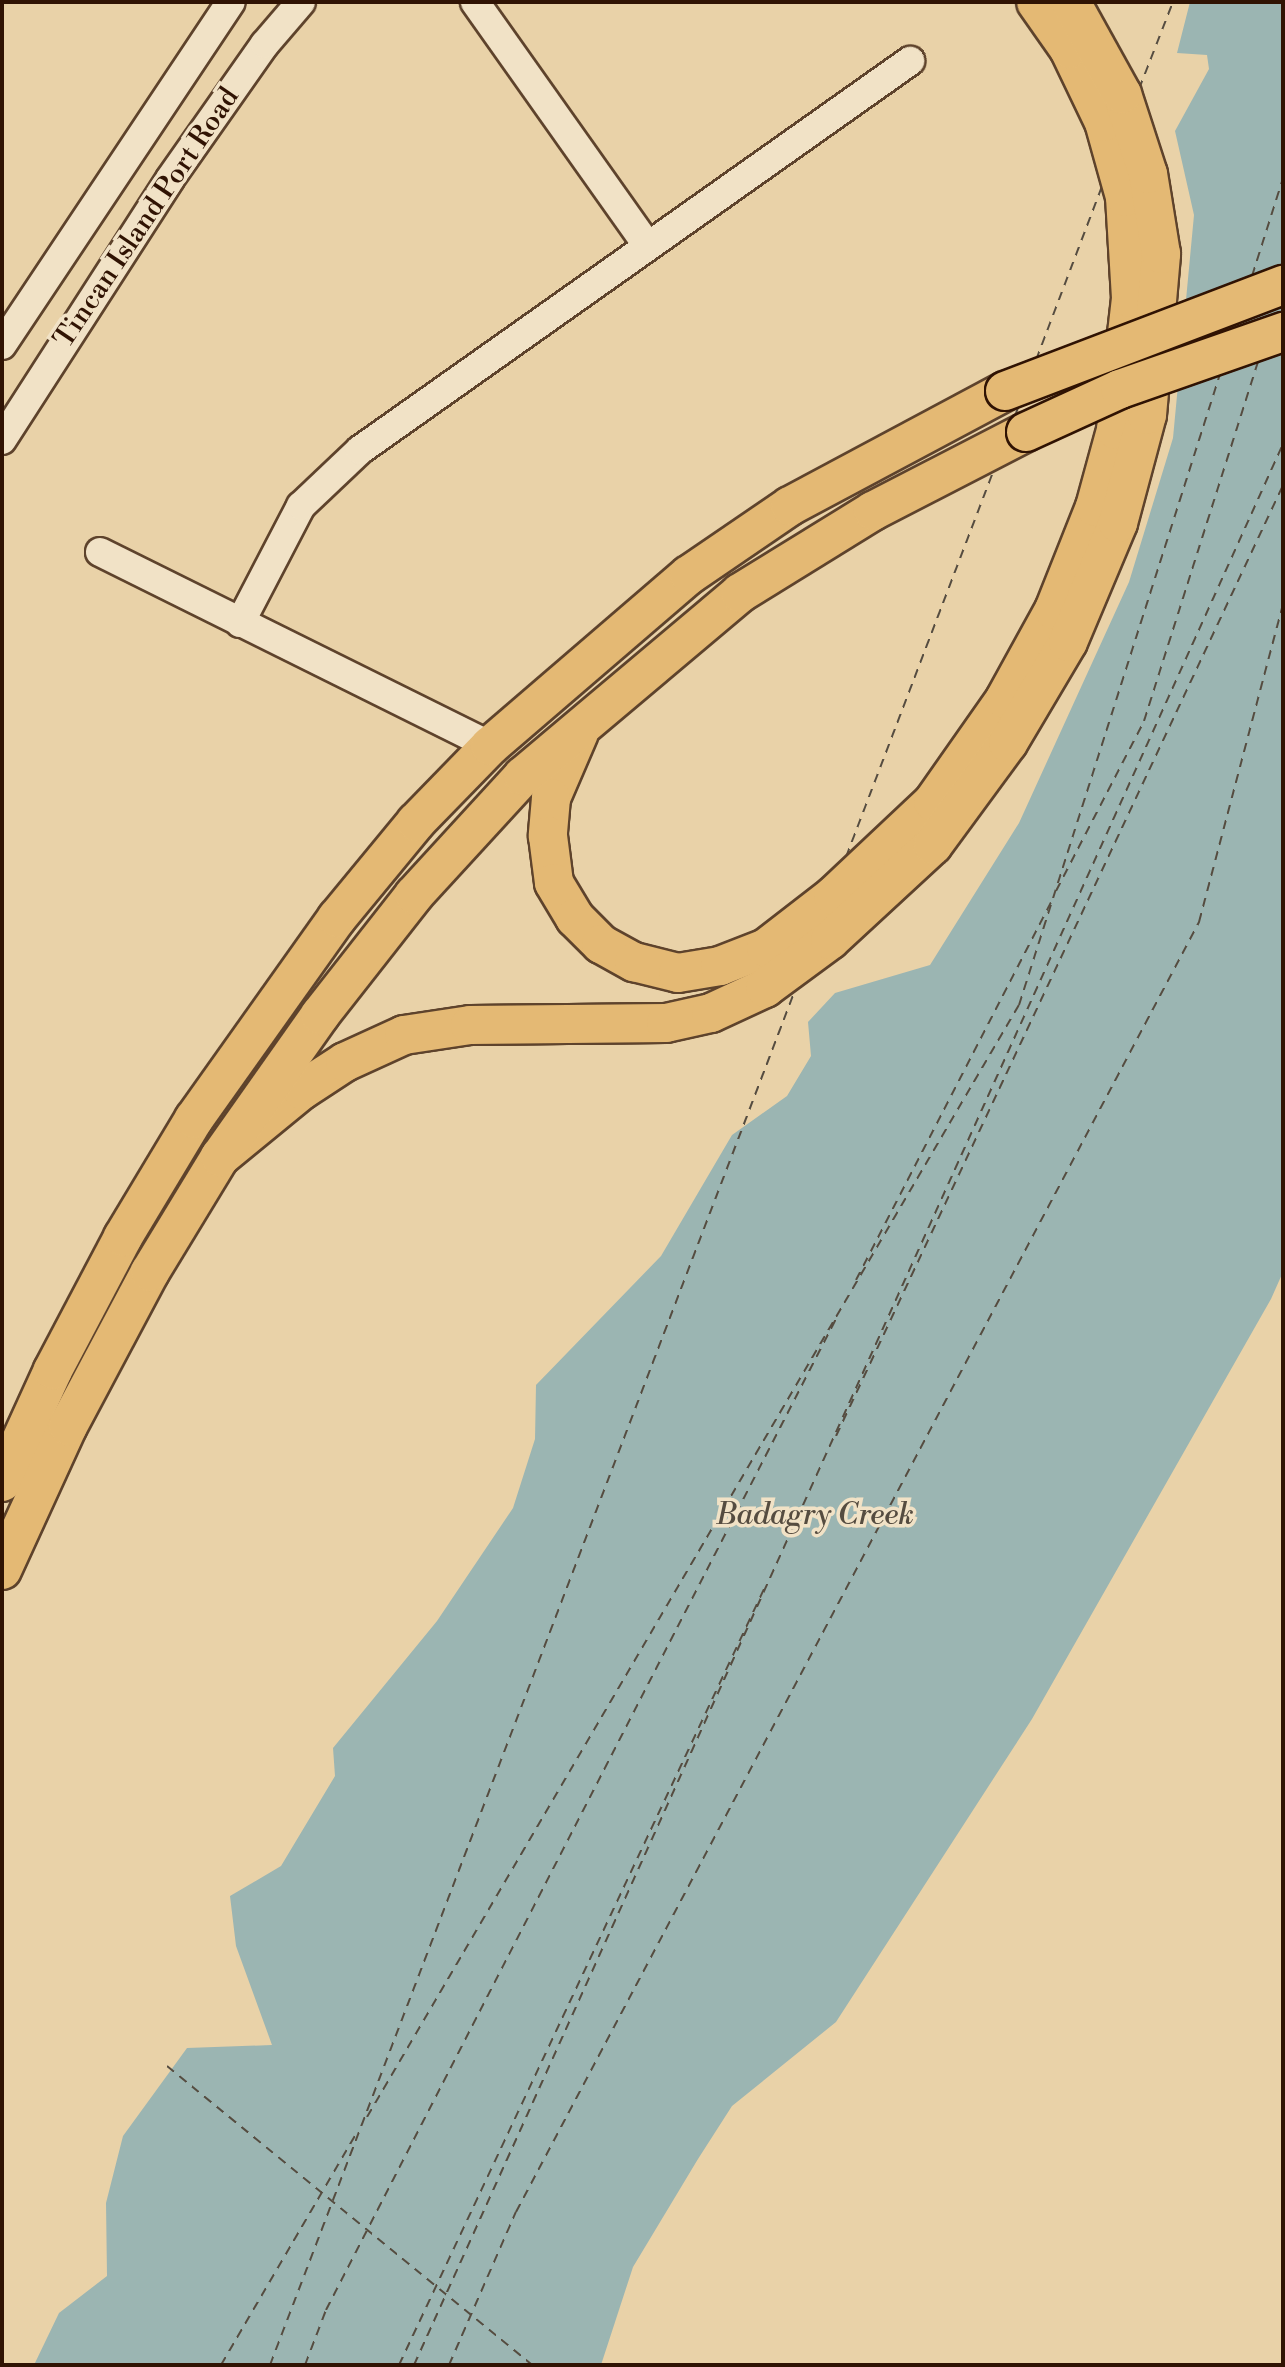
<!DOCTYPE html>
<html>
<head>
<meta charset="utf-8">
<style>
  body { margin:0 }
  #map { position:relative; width:1285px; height:2367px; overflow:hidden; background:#e9d2a8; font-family:"Libre Bodoni",serif }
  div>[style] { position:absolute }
  .water>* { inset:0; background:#9bb5b2 }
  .ferry>* { height:2px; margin-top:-1px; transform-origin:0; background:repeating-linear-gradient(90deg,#554c40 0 9px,transparent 0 16px) }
  .roads { filter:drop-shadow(2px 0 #5e432c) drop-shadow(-2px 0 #5e432c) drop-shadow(0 2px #5e432c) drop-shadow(0 -2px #5e432c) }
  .minor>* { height:28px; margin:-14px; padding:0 14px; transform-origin:14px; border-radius:14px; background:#f1e2c6 }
  .highway>* { height:38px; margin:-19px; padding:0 19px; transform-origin:19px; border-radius:19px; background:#e4b974 }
  .bridges { filter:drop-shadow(2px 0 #301303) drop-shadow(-2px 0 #301303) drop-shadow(0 2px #301303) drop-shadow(0 -2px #301303) }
  .highway-bridge>* { height:38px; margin:-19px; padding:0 19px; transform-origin:19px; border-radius:19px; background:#e4b974 }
  span { translate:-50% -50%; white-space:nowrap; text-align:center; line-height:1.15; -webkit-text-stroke:7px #f1e2c6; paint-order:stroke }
  .street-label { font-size:28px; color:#301303 }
  .water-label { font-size:30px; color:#554c40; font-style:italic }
  .frame { position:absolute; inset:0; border:4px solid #301303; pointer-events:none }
</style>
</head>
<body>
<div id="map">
  <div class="water">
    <div style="clip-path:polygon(1190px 2px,1283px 2px,1283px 1272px,1271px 1299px,1032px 1719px,836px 2022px,732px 2106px,698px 2159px,633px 2267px,601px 2365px,34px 2365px,59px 2313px,107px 2276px,106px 2203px,123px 2136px,187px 2048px,272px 2045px,236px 1946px,230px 1896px,281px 1866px,335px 1776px,333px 1748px,437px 1621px,513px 1508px,535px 1439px,536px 1385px,661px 1256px,732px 1135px,787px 1096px,811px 1056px,808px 1022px,835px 993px,930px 965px,1019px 823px,1129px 582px,1173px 438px,1194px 215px,1175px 131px,1209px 69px,1207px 55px,1177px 53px)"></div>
  </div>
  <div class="ferry">
    <div style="left:1139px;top:89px;width:93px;rotate:-68.7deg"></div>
    <div style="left:1252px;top:276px;width:103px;rotate:-72.4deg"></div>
    <div style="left:1036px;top:360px;width:186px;rotate:-69.2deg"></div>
    <div style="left:1015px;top:416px;width:12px;rotate:-70deg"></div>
    <div style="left:846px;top:857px;width:414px;rotate:-69.1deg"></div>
    <div style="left:1056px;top:891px;width:191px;rotate:-62.6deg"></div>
    <div style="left:1144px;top:721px;width:378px;rotate:-72.4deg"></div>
    <div style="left:856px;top:1280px;width:425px;rotate:-62.7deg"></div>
    <div style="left:836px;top:1436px;width:1051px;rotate:-64.82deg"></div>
    <div style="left:167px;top:2066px;width:472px;rotate:39.3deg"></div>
    <div style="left:367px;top:2117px;width:1289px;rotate:-59.62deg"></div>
    <div style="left:1019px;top:1005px;width:662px;rotate:-72.33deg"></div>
    <div style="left:221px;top:2365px;width:271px;rotate:-59.7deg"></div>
    <div style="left:270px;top:2365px;width:1472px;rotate:-69.1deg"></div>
    <div style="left:305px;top:2365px;width:59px;rotate:-69.1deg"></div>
    <div style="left:326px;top:2310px;width:1115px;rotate:-62.77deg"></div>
    <div style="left:399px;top:2365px;width:860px;rotate:-64.81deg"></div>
    <div style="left:414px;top:2365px;width:2108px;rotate:-65.66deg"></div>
    <div style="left:449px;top:2365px;width:167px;rotate:-66.4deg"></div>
    <div style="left:516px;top:2212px;width:1460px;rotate:-62.1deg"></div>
    <div style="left:1199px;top:922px;width:329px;rotate:-75.2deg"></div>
  </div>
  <div class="roads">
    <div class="minor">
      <div style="left:475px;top:2px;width:298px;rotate:54.7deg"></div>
      <div style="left:2px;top:345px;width:412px;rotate:-56.3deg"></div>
      <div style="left:2px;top:440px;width:310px;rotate:-57.2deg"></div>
      <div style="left:170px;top:179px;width:165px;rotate:-54.9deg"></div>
      <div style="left:265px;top:44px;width:55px;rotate:-49.4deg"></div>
      <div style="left:100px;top:552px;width:436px;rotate:26.4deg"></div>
      <div style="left:240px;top:623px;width:132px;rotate:-62.5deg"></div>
      <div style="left:301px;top:506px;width:81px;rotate:-43.5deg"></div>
      <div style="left:360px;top:450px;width:674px;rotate:-35.27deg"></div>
    </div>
    <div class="highway">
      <div style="left:579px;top:733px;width:71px;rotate:113.3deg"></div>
      <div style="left:551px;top:798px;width:38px;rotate:95deg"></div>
      <div style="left:548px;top:836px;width:47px;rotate:82.7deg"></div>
      <div style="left:554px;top:883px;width:41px;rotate:59deg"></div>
      <div style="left:575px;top:918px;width:37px;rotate:45deg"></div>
      <div style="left:601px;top:944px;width:38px;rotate:29deg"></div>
      <div style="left:634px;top:962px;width:45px;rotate:14deg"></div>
      <div style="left:678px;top:973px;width:43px;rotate:-9.5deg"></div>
      <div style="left:720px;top:966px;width:49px;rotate:-21.4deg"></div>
      <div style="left:766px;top:948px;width:85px;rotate:-37.8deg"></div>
      <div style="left:833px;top:896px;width:137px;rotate:-43.2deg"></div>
      <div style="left:933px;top:802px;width:126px;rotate:-55deg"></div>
      <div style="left:1005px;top:699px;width:102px;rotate:-61.2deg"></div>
      <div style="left:1054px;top:610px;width:111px;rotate:-68.3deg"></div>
      <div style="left:1095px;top:507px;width:80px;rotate:-74.7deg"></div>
      <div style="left:1116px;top:430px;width:133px;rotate:-83.5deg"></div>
      <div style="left:1131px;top:298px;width:101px;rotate:-93.4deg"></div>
      <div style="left:1125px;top:197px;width:78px;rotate:-105.6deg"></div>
      <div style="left:1104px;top:122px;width:81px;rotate:-115.6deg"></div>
      <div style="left:1069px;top:49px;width:57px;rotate:-125.1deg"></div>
      <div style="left:220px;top:1157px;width:106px;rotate:-39.3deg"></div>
      <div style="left:302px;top:1090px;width:51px;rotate:-33.1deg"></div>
      <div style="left:345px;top:1062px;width:65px;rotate:-24.6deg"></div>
      <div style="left:404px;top:1035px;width:67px;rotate:-8.6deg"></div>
      <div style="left:470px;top:1025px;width:196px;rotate:-0.6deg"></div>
      <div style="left:666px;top:1023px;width:46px;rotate:-12.5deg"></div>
      <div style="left:711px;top:1013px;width:60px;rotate:-24.8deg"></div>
      <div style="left:765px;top:988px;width:81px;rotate:-36.4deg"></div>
      <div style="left:830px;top:940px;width:140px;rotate:-42.7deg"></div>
      <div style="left:933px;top:845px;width:127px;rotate:-53.7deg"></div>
      <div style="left:1008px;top:743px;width:117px;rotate:-59.3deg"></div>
      <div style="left:1068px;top:642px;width:129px;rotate:-67.2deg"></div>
      <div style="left:1118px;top:523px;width:112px;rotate:-75deg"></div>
      <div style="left:1147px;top:415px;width:162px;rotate:-85deg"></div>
      <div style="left:1161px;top:254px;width:81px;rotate:-99.2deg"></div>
      <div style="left:1148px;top:174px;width:84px;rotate:-108deg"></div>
      <div style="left:1122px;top:94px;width:105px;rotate:-119deg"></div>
      <div style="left:2px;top:1482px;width:123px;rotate:-65.5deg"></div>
      <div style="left:53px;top:1370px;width:150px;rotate:-62.2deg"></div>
      <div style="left:123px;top:1237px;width:138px;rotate:-59deg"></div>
      <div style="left:194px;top:1119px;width:247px;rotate:-54.6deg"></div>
      <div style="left:337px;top:918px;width:124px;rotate:-50.5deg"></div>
      <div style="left:416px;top:822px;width:106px;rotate:-45.8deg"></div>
      <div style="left:490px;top:746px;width:262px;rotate:-40.7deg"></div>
      <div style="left:689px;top:575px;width:122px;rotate:-34.3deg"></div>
      <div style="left:790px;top:506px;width:244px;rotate:-28.1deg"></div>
      <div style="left:2px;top:1570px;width:158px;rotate:-65.4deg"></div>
      <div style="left:68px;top:1426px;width:174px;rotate:-62deg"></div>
      <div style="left:150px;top:1272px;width:135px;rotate:-58.7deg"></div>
      <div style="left:220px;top:1157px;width:174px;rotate:-54.8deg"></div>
      <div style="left:320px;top:1015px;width:152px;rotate:-51.9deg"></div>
      <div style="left:414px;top:895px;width:161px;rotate:-47.5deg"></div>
      <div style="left:523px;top:776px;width:284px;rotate:-40.1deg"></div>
      <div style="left:740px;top:593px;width:156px;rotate:-31.7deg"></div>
      <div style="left:873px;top:511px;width:172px;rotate:-27.3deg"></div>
    </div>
  </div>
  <div class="bridges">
    <div class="highway-bridge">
      <div style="left:1005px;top:391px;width:298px;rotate:-20.9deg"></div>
      <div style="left:1026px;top:432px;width:103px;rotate:-24.6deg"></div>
      <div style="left:1120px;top:389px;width:173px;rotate:-19.3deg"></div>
    </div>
  </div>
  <div class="street-label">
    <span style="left:147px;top:218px;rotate:-56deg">Tincan Island Port Road</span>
  </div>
  <div class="water-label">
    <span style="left:815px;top:1515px">Badagry Creek</span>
  </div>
  <div class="frame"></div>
</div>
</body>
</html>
